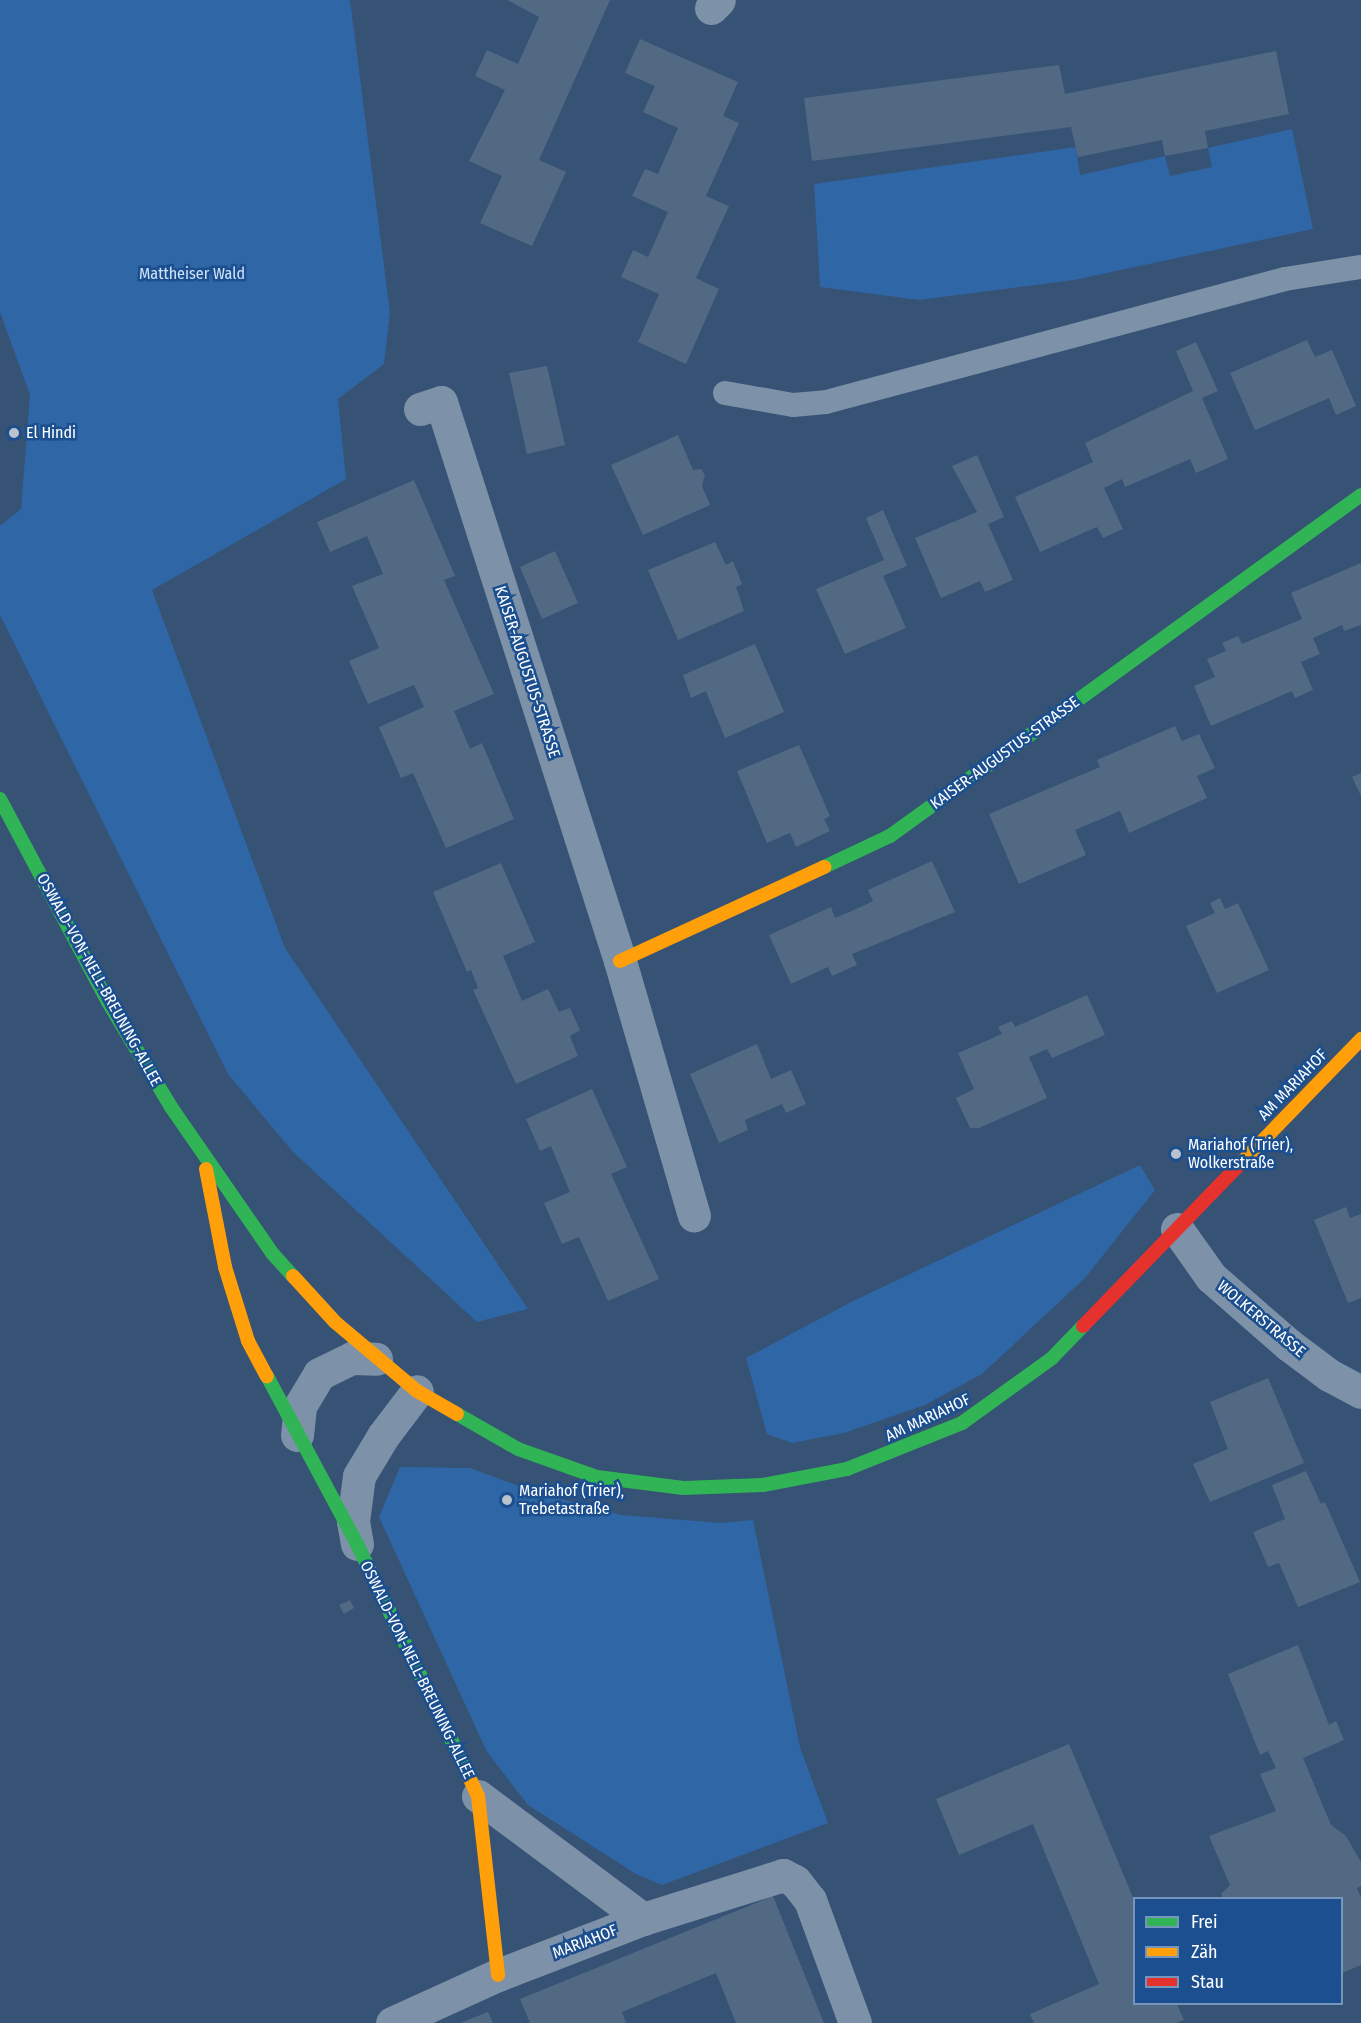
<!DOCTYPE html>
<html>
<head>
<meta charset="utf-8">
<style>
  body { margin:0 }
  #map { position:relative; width:1361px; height:2023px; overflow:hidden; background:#365274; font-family:"Fira Sans Condensed",sans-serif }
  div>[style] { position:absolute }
  .green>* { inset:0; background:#2f66a5 }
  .building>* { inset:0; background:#526984 }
  .lane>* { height:24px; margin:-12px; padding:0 12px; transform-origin:12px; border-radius:12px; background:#7d92a8 }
  .street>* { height:33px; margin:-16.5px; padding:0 16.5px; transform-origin:16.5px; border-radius:16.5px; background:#7d92a8 }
  .fast>* { height:14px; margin:-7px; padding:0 7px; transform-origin:7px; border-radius:7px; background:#30b455 }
  .slow>* { height:14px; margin:-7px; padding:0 7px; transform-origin:7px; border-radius:7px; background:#ff9f0a }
  .jam>* { height:14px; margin:-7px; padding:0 7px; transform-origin:7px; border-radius:7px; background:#e5322d }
  .dots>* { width:16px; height:16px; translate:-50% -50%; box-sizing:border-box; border:3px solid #1b4f8f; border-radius:50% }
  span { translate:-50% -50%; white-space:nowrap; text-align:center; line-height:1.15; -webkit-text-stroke:5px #1b4f8f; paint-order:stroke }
  .park-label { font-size:16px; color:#cfe3fa }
  .poi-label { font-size:16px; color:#fff }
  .left { translate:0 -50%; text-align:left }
  .street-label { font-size:16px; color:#fff }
  .legend { position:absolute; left:1133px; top:1897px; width:210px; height:108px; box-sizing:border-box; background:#1b4f8f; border:2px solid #7695bc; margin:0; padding:8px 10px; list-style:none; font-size:18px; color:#fff }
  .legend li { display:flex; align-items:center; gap:12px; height:30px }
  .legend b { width:30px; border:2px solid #7695bc }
</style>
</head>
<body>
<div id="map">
  <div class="green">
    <div style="clip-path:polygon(0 0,350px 0,390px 312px,384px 364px,338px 399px,346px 479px,152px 590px,285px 948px,528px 1309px,477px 1322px,293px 1152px,228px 1074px,0 615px,0 526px,21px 509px,30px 395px,0 312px)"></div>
    <div style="clip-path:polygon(1292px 129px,1313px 229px,1074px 280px,919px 300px,820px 287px,814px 184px,1076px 147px,1080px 175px,1165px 156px,1170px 176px,1212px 167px,1208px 148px)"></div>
    <div style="clip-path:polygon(1140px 1165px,1155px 1190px,1085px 1278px,982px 1374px,925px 1405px,844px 1433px,792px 1443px,767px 1434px,746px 1358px,853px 1301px)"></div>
    <div style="clip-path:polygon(400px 1467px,470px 1468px,535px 1492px,621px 1515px,721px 1523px,753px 1520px,800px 1747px,828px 1823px,662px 1885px,636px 1874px,528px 1805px,487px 1752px,379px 1517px)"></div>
  </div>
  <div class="building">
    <div style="clip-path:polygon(507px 0,610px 0,539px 160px,566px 172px,532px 246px,480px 223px,502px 176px,469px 161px,505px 90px,475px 76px,487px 50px,518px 64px,539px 17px)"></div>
    <div style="clip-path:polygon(640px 39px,738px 82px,723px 116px,739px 123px,706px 196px,729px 206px,696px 278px,719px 289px,686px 364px,638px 342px,659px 294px,621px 277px,633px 250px,648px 257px,668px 212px,632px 196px,645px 169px,658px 174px,678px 128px,643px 112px,655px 86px,625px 73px)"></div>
    <div style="clip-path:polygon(1276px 51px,1289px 114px,1205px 131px,1208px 148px,1165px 156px,1162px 140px,1078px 157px,1071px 127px,812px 161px,804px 98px,1059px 65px,1065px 94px)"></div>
    <div style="clip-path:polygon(1307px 340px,1315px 357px,1332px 350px,1356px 406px,1336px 415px,1329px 398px,1255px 430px,1230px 373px)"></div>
    <div style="clip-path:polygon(1196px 342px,1218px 391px,1202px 398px,1228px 459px,1196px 473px,1190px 459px,1125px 487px,1122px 479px,1104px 488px,1123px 529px,1103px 538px,1097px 527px,1040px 552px,1015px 497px,1093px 462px,1085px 443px,1193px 391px,1176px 351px)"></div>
    <div style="clip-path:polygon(547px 366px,565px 445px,527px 454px,509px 373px)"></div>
    <div style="clip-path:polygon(678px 435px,693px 470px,701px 469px,705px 475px,702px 486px,710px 505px,643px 535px,611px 465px)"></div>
    <div style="clip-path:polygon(977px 455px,1004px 517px,988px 524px,1013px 580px,985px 592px,980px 581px,941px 598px,915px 538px,977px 512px,952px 466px)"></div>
    <div style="clip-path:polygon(414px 480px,455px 576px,444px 580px,494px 694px,454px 711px,470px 749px,482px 743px,514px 819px,446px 848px,413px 773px,401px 778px,379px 727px,424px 707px,414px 685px,368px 704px,349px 661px,379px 648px,352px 586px,383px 574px,367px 536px,330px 552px,317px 522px)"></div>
    <div style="clip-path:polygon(883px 510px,907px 566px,883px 576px,906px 628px,845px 654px,816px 589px,884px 560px,866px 518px)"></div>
    <div style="clip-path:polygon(715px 542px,726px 565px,733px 561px,742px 584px,736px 587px,744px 611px,678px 640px,648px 570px)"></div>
    <div style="clip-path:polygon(555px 551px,578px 603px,542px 619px,520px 567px)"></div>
    <div style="clip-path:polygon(1361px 563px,1361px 625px,1344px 631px,1342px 625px,1313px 638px,1320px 654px,1301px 662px,1313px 690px,1295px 698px,1292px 691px,1211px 726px,1194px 686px,1215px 677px,1207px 659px,1226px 651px,1222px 643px,1238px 636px,1242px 644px,1302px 619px,1291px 593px)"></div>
    <div style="clip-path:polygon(755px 644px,784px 712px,725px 738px,706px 691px,691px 698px,683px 675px)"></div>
    <div style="clip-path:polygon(1175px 726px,1182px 741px,1199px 734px,1215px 768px,1197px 776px,1207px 798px,1129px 833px,1120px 811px,1075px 830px,1086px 855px,1019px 884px,989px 814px,1100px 767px,1097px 760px)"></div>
    <div style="clip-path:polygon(799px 745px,830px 816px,824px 819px,830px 831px,796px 847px,790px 833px,767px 843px,737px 771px)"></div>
    <div style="clip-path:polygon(1361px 773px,1361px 796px,1352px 777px)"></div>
    <div style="clip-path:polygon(932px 861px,955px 912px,852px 954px,857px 965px,832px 976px,828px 967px,791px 984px,769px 935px,831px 907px,835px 918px,854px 910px,873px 901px,868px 890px)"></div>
    <div style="clip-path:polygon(501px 863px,535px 942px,503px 956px,522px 1001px,548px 989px,559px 1012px,570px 1008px,580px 1030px,570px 1036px,578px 1056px,516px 1084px,473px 990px,478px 988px,471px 970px,467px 972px,433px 892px)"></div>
    <div style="clip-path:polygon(1220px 898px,1225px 909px,1238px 903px,1269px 970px,1217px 993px,1186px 926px,1215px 913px,1210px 903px)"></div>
    <div style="clip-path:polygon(1087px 995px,1105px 1035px,1052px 1058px,1047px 1049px,1029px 1057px,1047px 1098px,979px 1128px,970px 1128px,956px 1098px,974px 1089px,958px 1053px,1002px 1034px,998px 1027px,1012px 1021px,1015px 1027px)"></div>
    <div style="clip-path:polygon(757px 1044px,771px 1079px,791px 1070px,806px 1104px,786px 1113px,782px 1104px,745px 1120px,748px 1130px,719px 1143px,690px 1074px)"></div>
    <div style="clip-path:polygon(592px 1089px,627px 1167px,611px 1174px,659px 1279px,608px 1301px,579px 1237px,562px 1244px,544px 1203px,570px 1192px,551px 1146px,540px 1151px,526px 1119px)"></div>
    <div style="clip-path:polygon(1346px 1207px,1350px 1218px,1361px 1214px,1361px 1298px,1348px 1303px,1314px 1220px)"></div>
    <div style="clip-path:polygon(1268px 1378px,1304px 1463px,1210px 1502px,1193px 1464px,1228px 1449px,1210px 1402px)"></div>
    <div style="clip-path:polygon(1306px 1471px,1321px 1504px,1325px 1502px,1360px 1582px,1298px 1607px,1279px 1563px,1268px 1567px,1253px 1532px,1285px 1519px,1272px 1485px)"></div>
    <div style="clip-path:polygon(350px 1600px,354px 1608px,344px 1614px,339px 1605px)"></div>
    <div style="clip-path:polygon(1298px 1645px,1329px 1725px,1336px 1721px,1344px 1740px,1303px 1758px,1331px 1825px,1346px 1836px,1361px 1862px,1361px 1886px,1357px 1888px,1361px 1898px,1361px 1965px,1342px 1973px,1342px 1898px,1223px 1898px,1221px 1894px,1230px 1885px,1209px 1836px,1276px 1811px,1260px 1774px,1276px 1768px,1268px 1751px,1260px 1755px,1228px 1674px)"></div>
    <div style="clip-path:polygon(1069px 1744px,1134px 1900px,1134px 2004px,1177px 2004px,1184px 2020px,1176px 2023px,1034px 2023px,1030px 2014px,1099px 1984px,1033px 1824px,959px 1855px,936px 1799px)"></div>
    <div style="clip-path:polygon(773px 1896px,824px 2023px,736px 2023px,716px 1973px,622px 2012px,626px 2023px,530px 2023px,520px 1999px)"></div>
    <div style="clip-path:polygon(488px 2012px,493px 2023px,460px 2023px)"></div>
  </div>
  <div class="lane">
    <div style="left:725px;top:393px;width:69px;rotate:10deg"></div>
    <div style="left:793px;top:405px;width:33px;rotate:-5deg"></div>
    <div style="left:826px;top:402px;width:475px;rotate:-15deg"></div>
    <div style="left:1285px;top:279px;width:77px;rotate:-9deg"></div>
  </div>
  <div class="street">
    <div style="left:711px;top:8px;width:11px;rotate:-45deg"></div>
    <div style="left:420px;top:409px;width:22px;rotate:-18deg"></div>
    <div style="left:441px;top:402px;width:587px;rotate:72.24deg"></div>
    <div style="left:620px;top:961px;width:265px;rotate:73.8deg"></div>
    <div style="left:1177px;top:1229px;width:59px;rotate:54.7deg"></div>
    <div style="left:1211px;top:1277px;width:103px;rotate:41.1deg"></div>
    <div style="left:1289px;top:1345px;width:50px;rotate:36.9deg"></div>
    <div style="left:1329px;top:1375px;width:36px;rotate:28deg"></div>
    <div style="left:297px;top:1435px;width:29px;rotate:-84deg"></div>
    <div style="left:300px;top:1406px;width:37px;rotate:-59deg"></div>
    <div style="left:319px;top:1374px;width:37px;rotate:-26deg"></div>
    <div style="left:352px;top:1358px;width:24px;rotate:2deg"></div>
    <div style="left:357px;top:1544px;width:23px;rotate:-100deg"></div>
    <div style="left:353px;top:1521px;width:45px;rotate:-82.4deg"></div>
    <div style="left:359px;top:1476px;width:47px;rotate:-59deg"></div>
    <div style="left:383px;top:1436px;width:56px;rotate:-52.9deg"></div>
    <div style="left:478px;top:1796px;width:206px;rotate:36.7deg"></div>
    <div style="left:392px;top:2023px;width:116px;rotate:-24.4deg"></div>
    <div style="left:498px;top:1975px;width:155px;rotate:-21.1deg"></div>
    <div style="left:643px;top:1919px;width:147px;rotate:-17.4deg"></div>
    <div style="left:783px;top:1875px;width:13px;rotate:27deg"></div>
    <div style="left:795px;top:1881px;width:24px;rotate:52deg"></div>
    <div style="left:810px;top:1900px;width:131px;rotate:69.9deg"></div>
  </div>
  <div class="fast">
    <div style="left:0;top:799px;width:230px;rotate:62deg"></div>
    <div style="left:108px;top:1002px;width:122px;rotate:59deg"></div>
    <div style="left:171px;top:1107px;width:178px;rotate:55.3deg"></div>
    <div style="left:272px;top:1253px;width:31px;rotate:48deg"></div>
    <div style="left:824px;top:867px;width:73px;rotate:-25.2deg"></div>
    <div style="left:890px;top:836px;width:581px;rotate:-35.9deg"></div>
    <div style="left:267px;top:1376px;width:191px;rotate:61.8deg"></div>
    <div style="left:357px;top:1544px;width:259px;rotate:64.3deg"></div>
    <div style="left:457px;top:1414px;width:70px;rotate:29.8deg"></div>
    <div style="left:518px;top:1449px;width:84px;rotate:19.5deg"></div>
    <div style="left:597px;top:1477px;width:87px;rotate:7.3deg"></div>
    <div style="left:683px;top:1488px;width:80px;rotate:-2.1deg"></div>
    <div style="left:763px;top:1485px;width:86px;rotate:-10.8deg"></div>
    <div style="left:847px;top:1469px;width:124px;rotate:-21.8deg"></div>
    <div style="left:962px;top:1423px;width:111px;rotate:-35.8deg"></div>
    <div style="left:1052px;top:1358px;width:45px;rotate:-45.9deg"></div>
  </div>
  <div class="slow">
    <div style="left:620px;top:961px;width:225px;rotate:-24.7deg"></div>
    <div style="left:1241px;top:1163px;width:173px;rotate:-45.9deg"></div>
    <div style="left:206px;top:1169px;width:100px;rotate:79deg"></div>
    <div style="left:225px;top:1267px;width:77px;rotate:72.7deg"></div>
    <div style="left:248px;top:1341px;width:40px;rotate:62deg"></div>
    <div style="left:293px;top:1276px;width:62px;rotate:47.6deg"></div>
    <div style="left:335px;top:1322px;width:107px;rotate:40.1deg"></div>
    <div style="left:417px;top:1391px;width:46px;rotate:29.9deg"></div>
    <div style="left:469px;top:1777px;width:21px;rotate:65deg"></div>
    <div style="left:478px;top:1796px;width:180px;rotate:83.6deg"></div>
  </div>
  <div class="jam">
    <div style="left:1083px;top:1326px;width:227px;rotate:-45.9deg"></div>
  </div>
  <div class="dots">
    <div style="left:14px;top:433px;background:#b9c2ce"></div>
    <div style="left:1176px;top:1154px;background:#b9c2ce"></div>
    <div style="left:507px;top:1500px;background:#b9c2ce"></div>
  </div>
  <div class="park-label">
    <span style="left:192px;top:274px">Mattheiser Wald</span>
  </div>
  <div class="poi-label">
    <span class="left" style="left:26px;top:433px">El Hindi</span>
    <span class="left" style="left:1188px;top:1154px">Mariahof (Trier),<br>Wolkerstraße</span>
    <span class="left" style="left:519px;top:1500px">Mariahof (Trier),<br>Trebetastraße</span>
  </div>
  <div class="street-label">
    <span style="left:527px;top:672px;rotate:72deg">KAISER-AUGUSTUS-STRASSE</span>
    <span style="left:1005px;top:753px;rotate:-36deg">KAISER-AUGUSTUS-STRASSE</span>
    <span style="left:99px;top:980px;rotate:61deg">OSWALD-VON-NELL-BREUNING-ALLEE</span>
    <span style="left:1293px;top:1085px;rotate:-46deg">AM MARIAHOF</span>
    <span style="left:1261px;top:1319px;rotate:40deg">WOLKERSTRASSE</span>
    <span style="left:928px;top:1418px;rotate:-25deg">AM MARIAHOF</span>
    <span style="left:417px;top:1670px;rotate:64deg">OSWALD-VON-NELL-BREUNING-ALLEE</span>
    <span style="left:585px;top:1942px;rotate:-21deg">MARIAHOF</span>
  </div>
  <ul class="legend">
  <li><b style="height:8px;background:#30b455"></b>Frei</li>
  <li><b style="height:8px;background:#ff9f0a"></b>Zäh</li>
  <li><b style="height:8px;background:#e5322d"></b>Stau</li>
  </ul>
</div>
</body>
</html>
